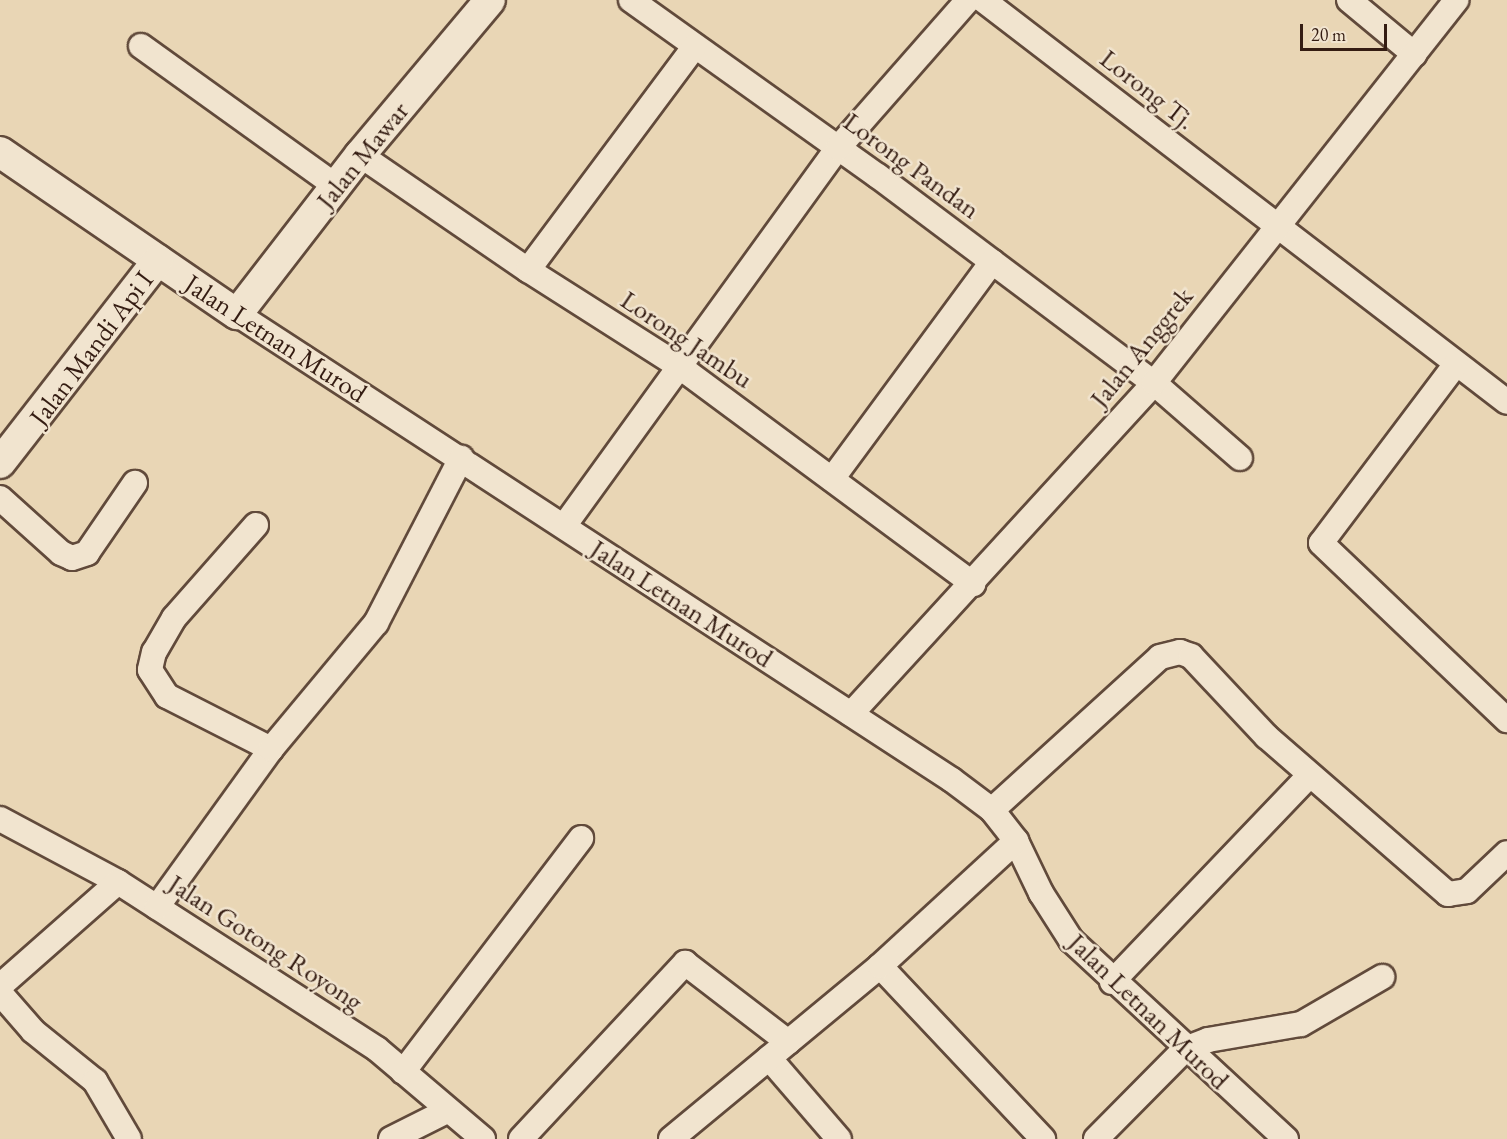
<!DOCTYPE html>
<html>
<head>
<meta charset="utf-8">
<style>
  body { margin:0 }
  #map { position:relative; width:1507px; height:1139px; overflow:hidden; background:#e9d6b5; font-family:"EB Garamond",serif }
  div>[style] { position:absolute }
  .roads { filter:drop-shadow(2px 0 #614a3b) drop-shadow(-2px 0 #614a3b) drop-shadow(0 2px #614a3b) drop-shadow(0 -2px #614a3b) }
  .minor>* { height:24px; margin:-12px; padding:0 12px; transform-origin:12px; border-radius:12px; background:#f1e4cf }
  .tertiary>* { height:30px; margin:-15px; padding:0 15px; transform-origin:15px; border-radius:15px; background:#f1e4cf }
  span { translate:-50% -50%; white-space:nowrap; text-align:center; line-height:1.15; -webkit-text-stroke:5px #f1e4cf; paint-order:stroke }
  .street-label { font-size:27px; color:#341c12 }
  .scale { position:absolute; left:1300px; top:24px; width:87px; height:27px; box-sizing:border-box; border:3px solid #341c12; border-top:0; padding-left:8px; font-size:18px; line-height:21px; white-space:nowrap; color:#341c12; -webkit-text-stroke:4px #f1e4cf; paint-order:stroke }
</style>
</head>
<body>
<div id="map">
  <div class="roads">
    <div class="minor">
      <div style="left:631px;top:0;width:303px;rotate:35.5deg"></div>
      <div style="left:878px;top:176px;width:345px;rotate:36.9deg"></div>
      <div style="left:1154px;top:383px;width:114px;rotate:41.1deg"></div>
      <div style="left:983px;top:0;width:660px;rotate:37.49deg"></div>
      <div style="left:1349px;top:0;width:85px;rotate:39.7deg"></div>
      <div style="left:141px;top:46px;width:240px;rotate:35.7deg"></div>
      <div style="left:360px;top:155px;width:204px;rotate:34.4deg"></div>
      <div style="left:528px;top:270px;width:180px;rotate:32.5deg"></div>
      <div style="left:680px;top:367px;width:365px;rotate:36.5deg"></div>
      <div style="left:528px;top:270px;width:279px;rotate:-53.3deg"></div>
      <div style="left:237px;top:314px;width:853px;rotate:33.09deg"></div>
      <div style="left:952px;top:780px;width:50px;rotate:36.9deg"></div>
      <div style="left:992px;top:810px;width:39px;rotate:52deg"></div>
      <div style="left:1016px;top:841px;width:58px;rotate:64.3deg"></div>
      <div style="left:1041px;top:893px;width:56px;rotate:57.4deg"></div>
      <div style="left:1071px;top:940px;width:293px;rotate:42.8deg"></div>
      <div style="left:1456px;top:364px;width:224px;rotate:127deg"></div>
      <div style="left:1321px;top:543px;width:257px;rotate:43.6deg"></div>
      <div style="left:832px;top:479px;width:270px;rotate:-53.6deg"></div>
      <div style="left:0;top:498px;width:82px;rotate:42deg"></div>
      <div style="left:61px;top:553px;width:12px;rotate:24deg"></div>
      <div style="left:72px;top:558px;width:16px;rotate:-18deg"></div>
      <div style="left:87px;top:553px;width:85px;rotate:-55.6deg"></div>
      <div style="left:256px;top:525px;width:124px;rotate:131.4deg"></div>
      <div style="left:174px;top:618px;width:39px;rotate:120deg"></div>
      <div style="left:154px;top:652px;width:18px;rotate:103deg"></div>
      <div style="left:150px;top:670px;width:31px;rotate:57deg"></div>
      <div style="left:167px;top:696px;width:117px;rotate:27deg"></div>
      <div style="left:564px;top:526px;width:467px;rotate:-54.1deg"></div>
      <div style="left:838px;top:148px;width:197px;rotate:-48.7deg"></div>
      <div style="left:851px;top:714px;width:449px;rotate:-47.5deg"></div>
      <div style="left:1154px;top:383px;width:488px;rotate:-51.7deg"></div>
      <div style="left:992px;top:810px;width:227px;rotate:-42.3deg"></div>
      <div style="left:1160px;top:657px;width:21px;rotate:-14deg"></div>
      <div style="left:1180px;top:652px;width:12px;rotate:20deg"></div>
      <div style="left:1191px;top:656px;width:110px;rotate:46.8deg"></div>
      <div style="left:1266px;top:736px;width:241px;rotate:41deg"></div>
      <div style="left:1448px;top:894px;width:19px;rotate:-9deg"></div>
      <div style="left:1467px;top:891px;width:55px;rotate:-43.5deg"></div>
      <div style="left:0;top:819px;width:134px;rotate:28.1deg"></div>
      <div style="left:118px;top:882px;width:308px;rotate:32.8deg"></div>
      <div style="left:377px;top:1049px;width:139px;rotate:40.3deg"></div>
      <div style="left:157px;top:907px;width:195px;rotate:-54.2deg"></div>
      <div style="left:271px;top:749px;width:164px;rotate:-50.2deg"></div>
      <div style="left:376px;top:623px;width:186px;rotate:-62.7deg"></div>
      <div style="left:880px;top:966px;width:238px;rotate:46.7deg"></div>
      <div style="left:1112px;top:982px;width:286px;rotate:-46.3deg"></div>
      <div style="left:0;top:986px;width:157px;rotate:-41.4deg"></div>
      <div style="left:0;top:993px;width:50px;rotate:49deg"></div>
      <div style="left:33px;top:1031px;width:80px;rotate:38.9deg"></div>
      <div style="left:95px;top:1081px;width:67px;rotate:59.6deg"></div>
      <div style="left:769px;top:1058px;width:107px;rotate:49.2deg"></div>
      <div style="left:403px;top:1072px;width:294px;rotate:-52.7deg"></div>
      <div style="left:391px;top:1139px;width:63px;rotate:-26.6deg"></div>
      <div style="left:521px;top:1139px;width:241px;rotate:-47deg"></div>
      <div style="left:685px;top:963px;width:130px;rotate:37.5deg"></div>
      <div style="left:671px;top:1139px;width:271px;rotate:-39.6deg"></div>
      <div style="left:880px;top:966px;width:185px;rotate:-42.6deg"></div>
      <div style="left:1096px;top:1139px;width:127px;rotate:-45.3deg"></div>
      <div style="left:1185px;top:1049px;width:25px;rotate:-21deg"></div>
      <div style="left:1208px;top:1040px;width:94px;rotate:-9.8deg"></div>
      <div style="left:1301px;top:1024px;width:94px;rotate:-30.1deg"></div>
    </div>
    <div class="tertiary">
      <div style="left:0;top:152px;width:287px;rotate:34.4deg"></div>
      <div style="left:237px;top:314px;width:201px;rotate:-52.3deg"></div>
      <div style="left:360px;top:155px;width:202px;rotate:-50deg"></div>
      <div style="left:0;top:463px;width:257px;rotate:-52.1deg"></div>
    </div>
  </div>
  <div class="street-label">
    <span style="left:1148px;top:89px;rotate:38deg">Lorong Tj.</span>
    <span style="left:362px;top:155px;rotate:-51deg">Jalan Mawar</span>
    <span style="left:912px;top:165px;rotate:36deg">Lorong Pandan</span>
    <span style="left:276px;top:338px;rotate:33deg">Jalan Letnan Murod</span>
    <span style="left:687px;top:339px;rotate:34deg">Lorong Jambu</span>
    <span style="left:1141px;top:347px;rotate:-51deg">Jalan Anggrek</span>
    <span style="left:91px;top:348px;rotate:-53deg">Jalan Mandi Api I</span>
    <span style="left:682px;top:603px;rotate:33deg">Jalan Letnan Murod</span>
    <span style="left:266px;top:942px;rotate:33deg">Jalan Gotong Royong</span>
    <span style="left:1149px;top:1011px;rotate:44deg">Jalan Letnan Murod</span>
  </div>
  <div class="scale">20 m</div>
</div>
</body>
</html>
